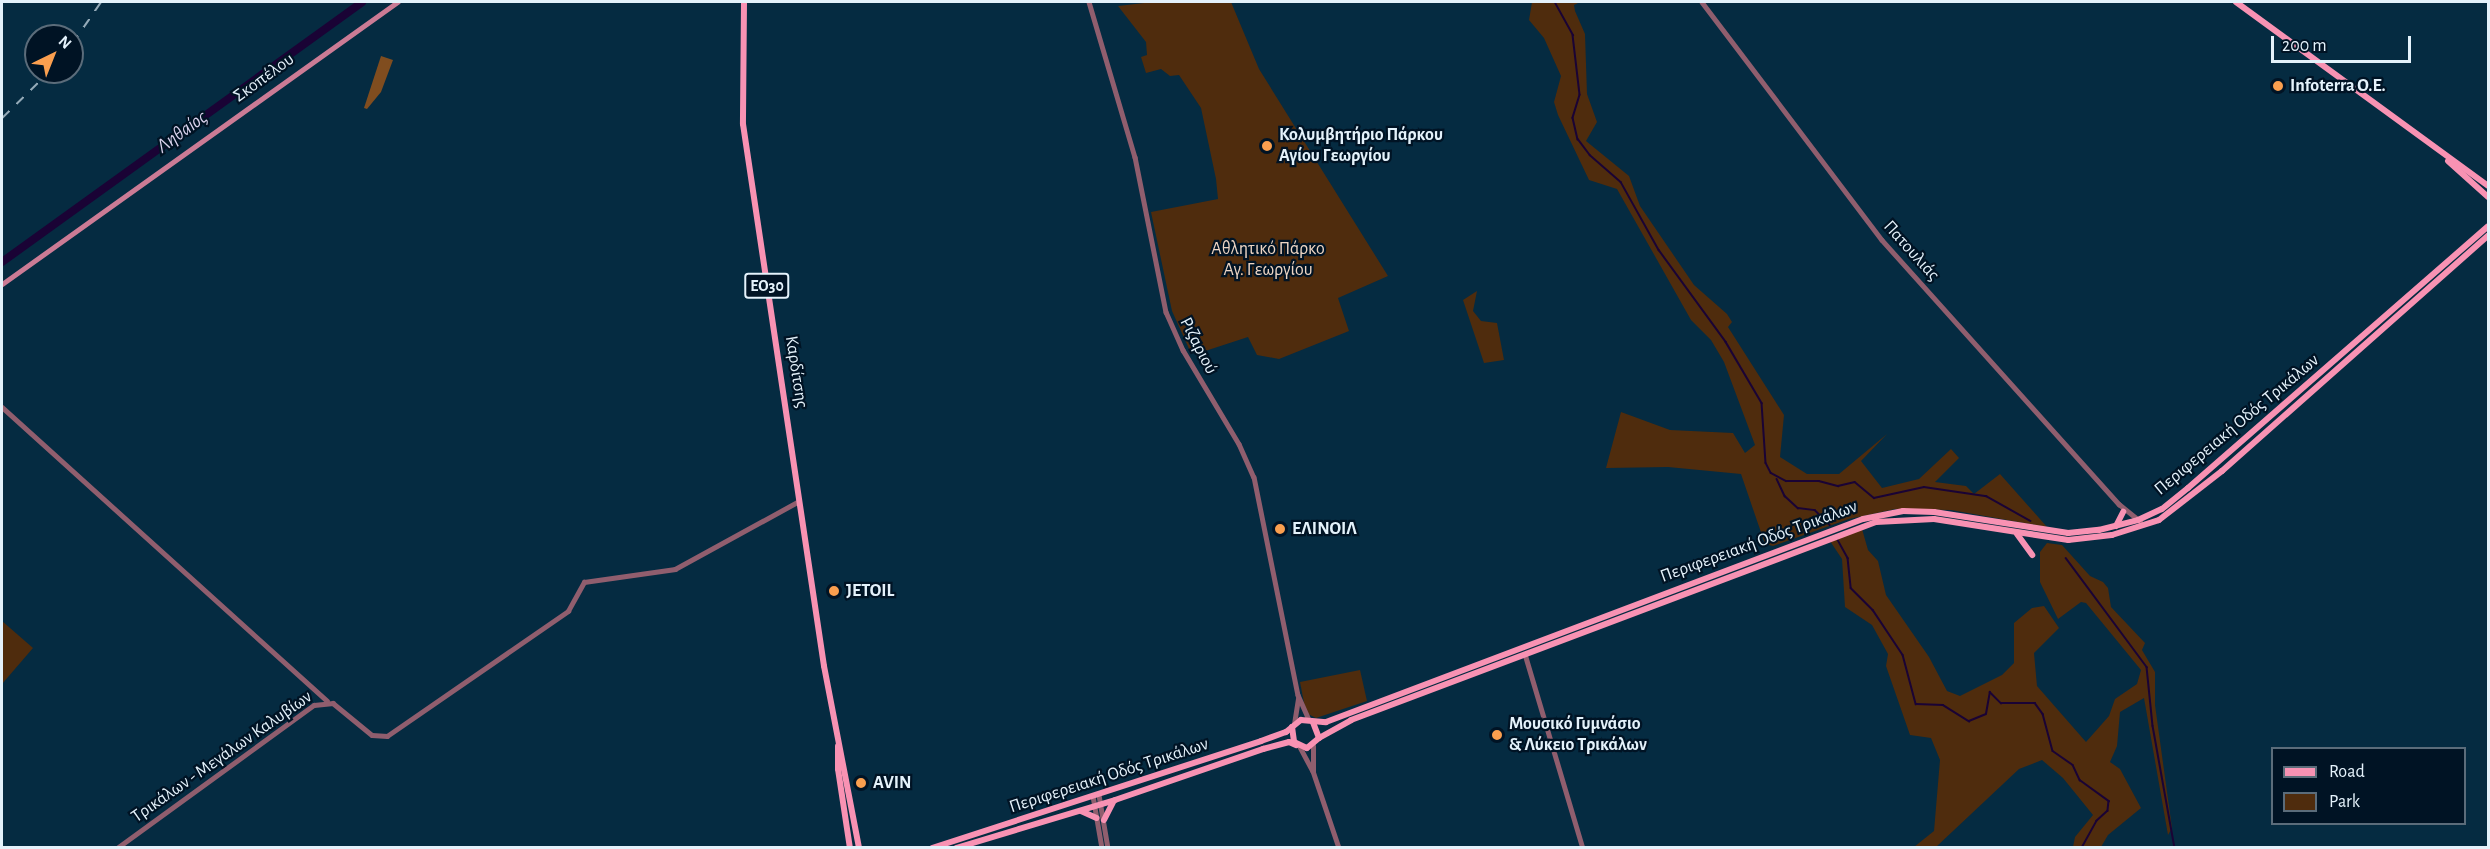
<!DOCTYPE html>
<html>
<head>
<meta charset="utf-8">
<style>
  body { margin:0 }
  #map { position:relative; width:2490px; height:849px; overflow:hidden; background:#052b41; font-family:"Alegreya Sans",sans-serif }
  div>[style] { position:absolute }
  .green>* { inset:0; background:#4f2c0d }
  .forest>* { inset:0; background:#804d1f }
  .stream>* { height:1.5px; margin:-0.75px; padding:0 0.75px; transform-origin:0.75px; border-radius:0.75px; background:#1a0335 }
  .river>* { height:8px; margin:-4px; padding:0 4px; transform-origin:4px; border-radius:4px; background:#1a0335 }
  .tertiary>* { height:4.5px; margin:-2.25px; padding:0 2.25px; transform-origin:2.25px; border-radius:2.25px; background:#905e6e }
  .secondary>* { height:5px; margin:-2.5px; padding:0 2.5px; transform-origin:2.5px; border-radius:2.5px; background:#cb7b95 }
  .primary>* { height:6px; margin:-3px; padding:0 3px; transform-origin:3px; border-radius:3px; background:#f892b3 }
  .rail>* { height:1.5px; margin-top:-0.75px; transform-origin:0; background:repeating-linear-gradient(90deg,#94aab8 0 10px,transparent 0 20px) }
  .dots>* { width:16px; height:16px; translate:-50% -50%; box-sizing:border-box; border:3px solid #001324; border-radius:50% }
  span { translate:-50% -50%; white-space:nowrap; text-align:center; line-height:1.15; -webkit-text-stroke:4.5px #001324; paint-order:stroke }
  .shield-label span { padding:2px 4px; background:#001324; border:2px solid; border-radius:4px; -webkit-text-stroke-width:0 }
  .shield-label { font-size:16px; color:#e4f2fb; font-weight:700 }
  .street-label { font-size:18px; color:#e4f2fb }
  .poi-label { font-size:18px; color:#e4f2fb; font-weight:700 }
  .left { translate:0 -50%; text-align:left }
  .park-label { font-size:18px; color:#eed6c4 }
  .water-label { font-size:20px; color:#dbd4ee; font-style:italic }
  .frame { position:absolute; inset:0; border:3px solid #e4f2fb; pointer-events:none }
  .legend { position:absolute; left:2271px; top:747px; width:195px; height:78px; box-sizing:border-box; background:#001324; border:2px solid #5b6c7a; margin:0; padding:8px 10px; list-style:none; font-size:18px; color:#e4f2fb }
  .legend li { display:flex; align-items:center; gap:12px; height:30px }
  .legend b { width:30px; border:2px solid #5b6c7a }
  .north { position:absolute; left:24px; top:24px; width:60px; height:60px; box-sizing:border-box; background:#001324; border:2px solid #5b6c7a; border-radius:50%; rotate:43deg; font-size:16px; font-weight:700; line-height:24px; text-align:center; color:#e4f2fb }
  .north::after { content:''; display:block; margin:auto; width:21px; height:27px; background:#fa9f4f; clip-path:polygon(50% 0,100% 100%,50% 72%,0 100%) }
  .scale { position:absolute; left:2271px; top:36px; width:140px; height:27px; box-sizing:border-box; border:3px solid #e4f2fb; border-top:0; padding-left:8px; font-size:18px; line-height:21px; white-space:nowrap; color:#e4f2fb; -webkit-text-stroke:4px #001324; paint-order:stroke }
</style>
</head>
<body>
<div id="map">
  <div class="green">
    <div style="clip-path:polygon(1153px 2px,1231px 2px,1259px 69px,1388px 276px,1338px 298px,1349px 331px,1279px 359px,1257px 355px,1248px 337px,1196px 354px,1190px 351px,1172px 311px,1151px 212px,1218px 199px,1216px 179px,1201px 108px,1179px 75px,1170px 76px,1161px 69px,1146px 73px,1141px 57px,1147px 55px,1146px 42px,1118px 6px)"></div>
    <div style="clip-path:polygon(1532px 2px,1580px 2px,1574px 5px,1575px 11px,1585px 34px,1587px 94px,1597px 122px,1586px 141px,1629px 176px,1640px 206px,1694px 285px,1727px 314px,1732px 322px,1728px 327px,1784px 415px,1780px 457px,1807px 474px,1839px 474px,1887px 434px,1861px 461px,1882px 488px,1919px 479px,1951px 449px,1959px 458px,1935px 482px,1966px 486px,1974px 494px,2000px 474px,2047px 527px,1951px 510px,1895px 509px,1849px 519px,1773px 546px,1765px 544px,1741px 474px,1668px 467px,1606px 468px,1621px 412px,1670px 430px,1733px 433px,1745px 453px,1755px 445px,1724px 362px,1711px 340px,1691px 320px,1617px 189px,1589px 180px,1558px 115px,1554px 102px,1561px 76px,1544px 38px,1529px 20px)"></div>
    <div style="clip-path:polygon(1477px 291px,1473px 311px,1481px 321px,1497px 323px,1504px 360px,1484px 363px,1463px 300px)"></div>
    <div style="clip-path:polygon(1862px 529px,1868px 550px,1878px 561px,1886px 595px,1929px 657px,1947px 691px,1960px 696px,2002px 675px,2014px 663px,2014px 623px,2032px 608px,2044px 606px,2059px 628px,2034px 653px,2037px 686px,2086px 742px,2109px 716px,2115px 699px,2137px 684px,2141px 670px,2086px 603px,2081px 602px,2058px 619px,2040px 582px,2040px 552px,2047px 543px,2062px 545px,2090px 576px,2103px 582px,2108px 588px,2111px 607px,2145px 643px,2142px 650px,2155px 672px,2155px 705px,2172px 828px,2168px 835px,2144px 698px,2120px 712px,2117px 746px,2110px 762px,2120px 769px,2141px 808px,2108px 835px,2101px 847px,2073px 847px,2075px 837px,2093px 815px,2063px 778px,2042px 760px,2019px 769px,1936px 847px,1914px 847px,1934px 831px,1940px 760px,1931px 738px,1910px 735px,1886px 666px,1888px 654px,1872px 625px,1845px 607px,1842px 559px,1830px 541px)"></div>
    <div style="clip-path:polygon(2px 621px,33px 648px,2px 684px)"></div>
    <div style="clip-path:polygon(1360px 670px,1367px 701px,1316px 718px,1306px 713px,1300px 682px)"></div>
  </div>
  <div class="forest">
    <div style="clip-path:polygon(381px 56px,393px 60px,381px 92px,367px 109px,364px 108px)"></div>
  </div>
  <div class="stream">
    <div style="left:1555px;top:2px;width:38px;rotate:61deg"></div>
    <div style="left:1573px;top:35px;width:60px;rotate:83.3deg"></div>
    <div style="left:1580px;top:95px;width:24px;rotate:107deg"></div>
    <div style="left:1573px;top:118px;width:22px;rotate:77deg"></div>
    <div style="left:1578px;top:139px;width:20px;rotate:53deg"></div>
    <div style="left:1590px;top:155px;width:41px;rotate:41.1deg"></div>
    <div style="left:1621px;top:182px;width:78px;rotate:60.8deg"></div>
    <div style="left:1659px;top:250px;width:114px;rotate:53.9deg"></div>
    <div style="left:1726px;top:342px;width:71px;rotate:59.5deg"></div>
    <div style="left:1762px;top:403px;width:60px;rotate:86.2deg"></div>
    <div style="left:1766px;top:463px;width:11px;rotate:63deg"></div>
    <div style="left:1771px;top:473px;width:17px;rotate:28deg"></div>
    <div style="left:1786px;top:481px;width:33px"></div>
    <div style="left:1819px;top:481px;width:20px;rotate:15deg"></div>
    <div style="left:1838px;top:486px;width:17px;rotate:-13deg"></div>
    <div style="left:1855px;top:482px;width:25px;rotate:40deg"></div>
    <div style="left:1874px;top:498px;width:51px;rotate:-12.4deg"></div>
    <div style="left:1924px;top:487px;width:63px;rotate:8.3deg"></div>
    <div style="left:1986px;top:496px;width:51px;rotate:29.1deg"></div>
    <div style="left:1777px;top:479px;width:19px;rotate:65deg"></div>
    <div style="left:1785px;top:496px;width:18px;rotate:43deg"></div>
    <div style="left:1798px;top:508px;width:17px;rotate:7deg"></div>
    <div style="left:1815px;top:510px;width:21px;rotate:45deg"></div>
    <div style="left:1838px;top:540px;width:21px;rotate:61deg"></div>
    <div style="left:1848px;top:558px;width:30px;rotate:84deg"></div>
    <div style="left:1851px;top:588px;width:31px;rotate:45deg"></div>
    <div style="left:1873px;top:610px;width:54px;rotate:56.3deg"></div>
    <div style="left:1903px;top:655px;width:51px;rotate:75.1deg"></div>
    <div style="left:1916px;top:704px;width:27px;rotate:2deg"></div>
    <div style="left:1943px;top:705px;width:31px;rotate:32deg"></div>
    <div style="left:1969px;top:721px;width:18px;rotate:-22deg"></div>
    <div style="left:1986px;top:714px;width:22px;rotate:-80deg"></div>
    <div style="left:1990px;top:692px;width:16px;rotate:45deg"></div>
    <div style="left:2001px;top:703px;width:34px"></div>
    <div style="left:2035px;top:703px;width:14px;rotate:54deg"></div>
    <div style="left:2043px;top:714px;width:38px;rotate:75deg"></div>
    <div style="left:2053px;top:751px;width:24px;rotate:35deg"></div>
    <div style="left:2073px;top:765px;width:17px;rotate:65deg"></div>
    <div style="left:2080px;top:780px;width:36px;rotate:36deg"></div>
    <div style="left:2109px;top:801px;width:10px;rotate:96deg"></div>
    <div style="left:2108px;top:811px;width:15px;rotate:138deg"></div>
    <div style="left:2097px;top:821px;width:31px;rotate:119deg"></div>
    <div style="left:2066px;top:558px;width:136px;rotate:53.4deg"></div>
    <div style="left:2147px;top:667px;width:59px;rotate:84.2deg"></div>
    <div style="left:2153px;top:726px;width:124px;rotate:79.8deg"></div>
  </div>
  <div class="river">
    <div style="left:2px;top:262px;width:444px;rotate:-35.8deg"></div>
  </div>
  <div class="tertiary">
    <div style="left:1089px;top:2px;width:162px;rotate:73.5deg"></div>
    <div style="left:1135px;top:157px;width:158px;rotate:78.7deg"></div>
    <div style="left:1166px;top:312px;width:42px;rotate:65.9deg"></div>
    <div style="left:1183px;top:350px;width:109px;rotate:59.2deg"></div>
    <div style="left:1239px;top:444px;width:36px;rotate:66deg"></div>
    <div style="left:1254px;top:477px;width:222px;rotate:78.6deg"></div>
    <div style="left:1298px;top:695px;width:27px;rotate:66deg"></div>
    <div style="left:1702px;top:2px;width:298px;rotate:52.9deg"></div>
    <div style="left:1882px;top:240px;width:355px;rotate:48.1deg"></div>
    <div style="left:2119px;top:504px;width:27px;rotate:39deg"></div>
    <div style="left:2px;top:407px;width:438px;rotate:42.1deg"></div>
    <div style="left:1525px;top:654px;width:202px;rotate:73.4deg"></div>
    <div style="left:1294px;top:724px;width:26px;rotate:-81deg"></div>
    <div style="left:1300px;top:747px;width:27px;rotate:62deg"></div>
    <div style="left:1313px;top:771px;width:81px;rotate:71.3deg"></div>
    <div style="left:1313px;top:771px;width:25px;rotate:-90deg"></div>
    <div style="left:1099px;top:795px;width:54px;rotate:80.4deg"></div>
    <div style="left:1093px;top:796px;width:53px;rotate:80.2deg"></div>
    <div style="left:117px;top:848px;width:243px;rotate:-36deg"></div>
    <div style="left:314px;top:705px;width:19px;rotate:-6deg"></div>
    <div style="left:333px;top:703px;width:50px;rotate:39.4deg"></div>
    <div style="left:372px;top:735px;width:15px;rotate:4deg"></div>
    <div style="left:387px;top:736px;width:220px;rotate:-34.6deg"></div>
    <div style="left:568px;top:611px;width:33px;rotate:-61deg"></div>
    <div style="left:584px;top:582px;width:92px;rotate:-8.1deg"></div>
    <div style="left:675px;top:569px;width:141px;rotate:-28.7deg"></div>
  </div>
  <div class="secondary">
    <div style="left:2px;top:284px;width:486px;rotate:-35.5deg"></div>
  </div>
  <div class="primary">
    <div style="left:744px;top:2px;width:122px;rotate:90.5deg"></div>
    <div style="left:743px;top:124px;width:548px;rotate:81.5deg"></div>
    <div style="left:824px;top:666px;width:185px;rotate:79.1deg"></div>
    <div style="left:2236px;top:2px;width:312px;rotate:36.1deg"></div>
    <div style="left:2448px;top:161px;width:54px;rotate:42deg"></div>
    <div style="left:2116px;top:526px;width:16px;rotate:-63deg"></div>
    <div style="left:2017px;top:534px;width:26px;rotate:54deg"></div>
    <div style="left:1292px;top:727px;width:15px;rotate:82deg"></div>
    <div style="left:1294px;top:742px;width:14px;rotate:25deg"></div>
    <div style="left:1307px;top:748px;width:16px;rotate:-40deg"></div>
    <div style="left:1319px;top:738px;width:17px;rotate:-111deg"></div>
    <div style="left:1319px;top:738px;width:37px;rotate:-29deg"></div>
    <div style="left:1351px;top:720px;width:561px;rotate:-20.66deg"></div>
    <div style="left:1876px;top:522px;width:58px;rotate:-3deg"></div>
    <div style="left:1934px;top:519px;width:136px;rotate:8.9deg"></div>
    <div style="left:2068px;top:540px;width:44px;rotate:-6.5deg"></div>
    <div style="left:2112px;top:535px;width:49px;rotate:-17.7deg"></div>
    <div style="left:2159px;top:520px;width:80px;rotate:-37.9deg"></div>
    <div style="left:2222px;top:471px;width:355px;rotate:-41.5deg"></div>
    <div style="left:838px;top:746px;width:23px;rotate:90deg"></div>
    <div style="left:838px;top:769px;width:80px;rotate:81.4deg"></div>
    <div style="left:1081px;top:811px;width:17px;rotate:24deg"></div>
    <div style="left:1104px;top:820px;width:20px;rotate:-63deg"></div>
    <div style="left:932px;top:848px;width:346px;rotate:-18deg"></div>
    <div style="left:1261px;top:741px;width:27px;rotate:-20deg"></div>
    <div style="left:1286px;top:732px;width:19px;rotate:-39deg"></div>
    <div style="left:1301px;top:720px;width:25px;rotate:5deg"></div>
    <div style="left:1326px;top:722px;width:574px;rotate:-20.71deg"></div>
    <div style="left:1863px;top:519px;width:41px;rotate:-11.3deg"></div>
    <div style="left:1903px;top:511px;width:31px;rotate:2deg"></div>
    <div style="left:1934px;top:512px;width:136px;rotate:8.9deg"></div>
    <div style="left:2068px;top:533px;width:31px;rotate:-6deg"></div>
    <div style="left:2099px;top:530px;width:40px;rotate:-14.4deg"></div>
    <div style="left:2138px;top:520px;width:26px;rotate:-25deg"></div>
    <div style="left:2162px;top:509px;width:33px;rotate:-39deg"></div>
    <div style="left:2188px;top:488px;width:398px;rotate:-41.1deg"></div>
    <div style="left:956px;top:848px;width:166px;rotate:-16.8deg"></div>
    <div style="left:1115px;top:800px;width:157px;rotate:-19deg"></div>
    <div style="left:1263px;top:749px;width:27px;rotate:-15deg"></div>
    <div style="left:1289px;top:742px;width:8px;rotate:23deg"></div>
  </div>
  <div class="rail">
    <div style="left:72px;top:44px;width:51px;rotate:-55.4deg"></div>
    <div style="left:2px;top:118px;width:66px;rotate:-44.4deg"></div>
  </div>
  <div class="dots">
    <div style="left:2278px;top:86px;background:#fa9f4f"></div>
    <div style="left:1267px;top:146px;background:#fa9f4f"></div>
    <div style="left:1280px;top:529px;background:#fa9f4f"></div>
    <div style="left:834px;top:591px;background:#fa9f4f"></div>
    <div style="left:1497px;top:735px;background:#fa9f4f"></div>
    <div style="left:861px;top:783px;background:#fa9f4f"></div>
  </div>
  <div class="shield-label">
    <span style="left:767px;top:286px">ΕΟ30</span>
  </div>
  <div class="street-label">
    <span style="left:264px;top:78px;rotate:-36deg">Σκοπέλου</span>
    <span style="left:1911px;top:251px;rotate:48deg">Πατουλιάς</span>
    <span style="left:1198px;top:346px;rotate:63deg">Ριζαριού</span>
    <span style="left:796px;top:372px;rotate:81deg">Καρδίτσης</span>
    <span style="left:2237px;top:425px;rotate:-40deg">Περιφερειακή Οδός Τρικάλων</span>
    <span style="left:1759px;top:542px;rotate:-20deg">Περιφερειακή Οδός Τρικάλων</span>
    <span style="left:222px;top:757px;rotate:-35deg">Τρικάλων - Μεγάλων Καλυβίων</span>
    <span style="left:1109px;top:776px;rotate:-18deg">Περιφερειακή Οδός Τρικάλων</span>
  </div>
  <div class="poi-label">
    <span class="left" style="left:2290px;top:86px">Infoterra Ο.Ε.</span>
    <span class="left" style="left:1279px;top:146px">Κολυμβητήριο Πάρκου<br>Αγίου Γεωργίου</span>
    <span class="left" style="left:1292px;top:529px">ΕΛΙΝΟΙΛ</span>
    <span class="left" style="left:846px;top:591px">JETOIL</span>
    <span class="left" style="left:1509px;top:735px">Μουσικό Γυμνάσιο<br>&amp; Λύκειο Τρικάλων</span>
    <span class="left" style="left:873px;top:783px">AVIN</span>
  </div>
  <div class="park-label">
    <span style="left:1268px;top:260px">Αθλητικό Πάρκο<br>Αγ. Γεωργίου</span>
  </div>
  <div class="water-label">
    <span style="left:182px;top:132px;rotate:-36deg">Ληθαίος</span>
  </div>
  <div class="frame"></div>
  <ul class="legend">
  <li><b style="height:8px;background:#f892b3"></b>Road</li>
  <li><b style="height:16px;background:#4f2c0d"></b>Park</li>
  </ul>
  <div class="north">N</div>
  <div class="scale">200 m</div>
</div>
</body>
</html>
